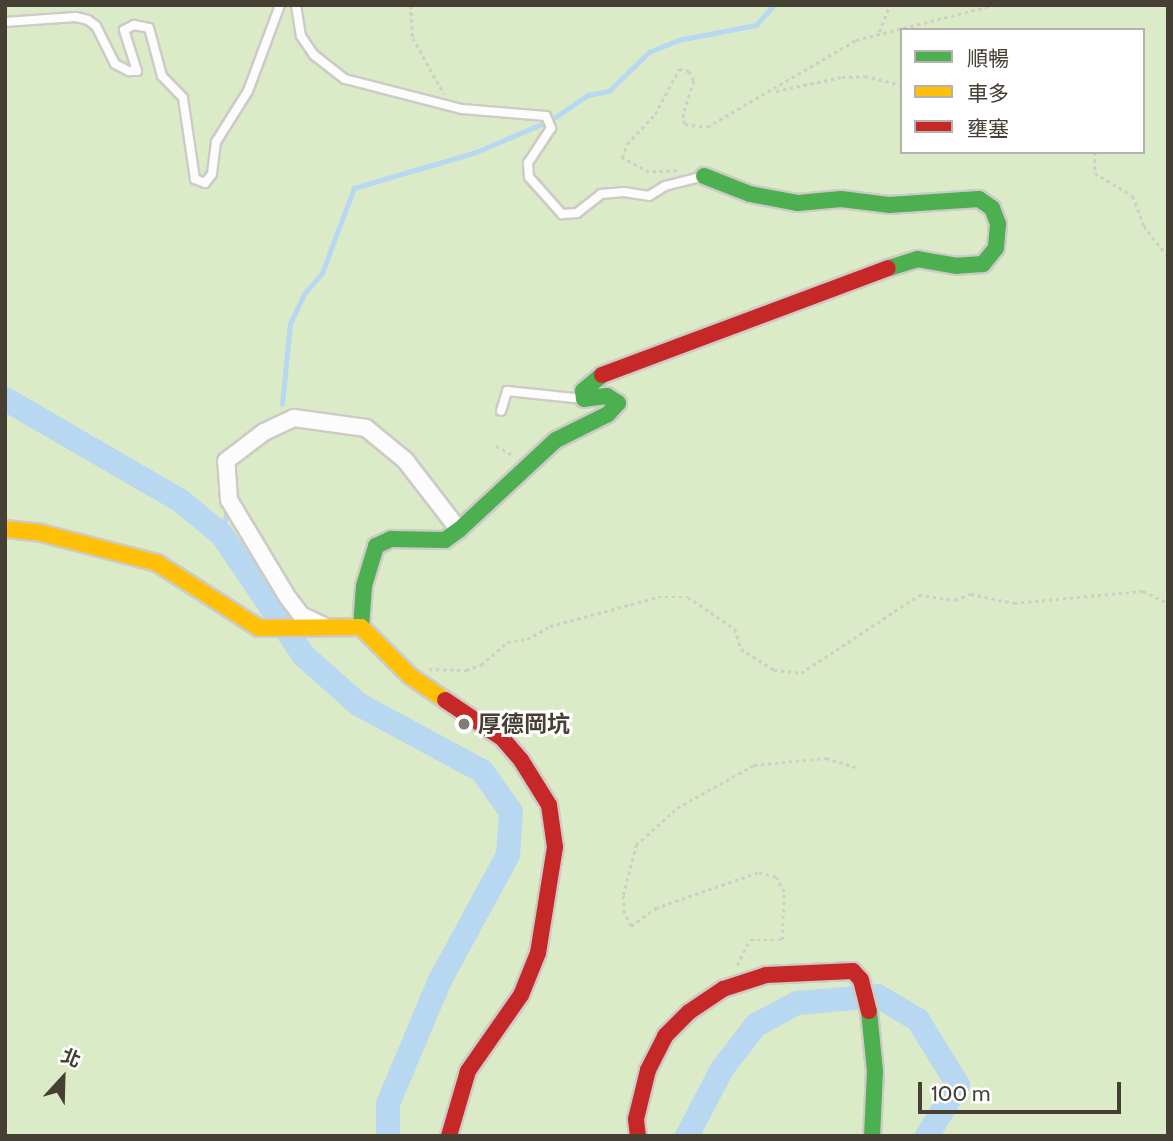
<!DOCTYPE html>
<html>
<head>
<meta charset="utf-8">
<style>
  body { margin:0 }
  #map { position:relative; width:1173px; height:1141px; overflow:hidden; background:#f0eee8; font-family:Cabin,"Noto Sans TC",sans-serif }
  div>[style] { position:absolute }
  .green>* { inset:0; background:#dcebc7 }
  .stream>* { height:4.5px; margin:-2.25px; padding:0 2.25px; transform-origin:2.25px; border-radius:2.25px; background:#b7d8f0 }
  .river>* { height:24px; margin:-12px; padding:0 12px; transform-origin:12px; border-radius:12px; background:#b7d8f0 }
  .path>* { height:2.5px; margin-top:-1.25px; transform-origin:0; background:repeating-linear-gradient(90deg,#d1cec9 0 3.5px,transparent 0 7px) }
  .roads { filter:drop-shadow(2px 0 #cecbc6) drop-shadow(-2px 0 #cecbc6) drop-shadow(0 2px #cecbc6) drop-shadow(0 -2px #cecbc6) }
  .lane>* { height:8px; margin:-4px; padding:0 4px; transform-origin:4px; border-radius:4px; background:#fdfcfc }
  .street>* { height:16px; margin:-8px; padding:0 8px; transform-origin:8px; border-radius:8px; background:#fdfcfc }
  .fast>* { height:16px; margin:-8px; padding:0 8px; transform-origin:8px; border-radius:8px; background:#4caf50 }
  .slow>* { height:16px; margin:-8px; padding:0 8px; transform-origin:8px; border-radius:8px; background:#ffc107 }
  .jam>* { height:16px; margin:-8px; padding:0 8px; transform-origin:8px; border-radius:8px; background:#c62828 }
  .dots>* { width:19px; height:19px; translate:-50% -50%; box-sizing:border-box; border:4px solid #fff; border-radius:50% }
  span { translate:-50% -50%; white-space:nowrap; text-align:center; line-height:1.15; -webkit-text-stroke:6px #fff; paint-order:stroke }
  .poi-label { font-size:23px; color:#463f34; font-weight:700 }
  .left { translate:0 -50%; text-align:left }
  .frame { position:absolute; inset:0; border:7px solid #463f34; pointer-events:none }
  .legend { position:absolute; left:900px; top:28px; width:245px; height:126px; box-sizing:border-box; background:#fff; border:2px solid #b5b2ae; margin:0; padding:9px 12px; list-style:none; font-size:21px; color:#463f34 }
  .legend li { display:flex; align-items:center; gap:14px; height:35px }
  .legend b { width:35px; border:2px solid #b5b2ae }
  .north { position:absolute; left:28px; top:1043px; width:70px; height:70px; -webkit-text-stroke:5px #fff; paint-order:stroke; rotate:22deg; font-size:19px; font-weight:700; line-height:28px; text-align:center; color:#463f34 }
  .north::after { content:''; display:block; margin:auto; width:24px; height:32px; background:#463f34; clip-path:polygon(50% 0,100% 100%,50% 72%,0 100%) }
  .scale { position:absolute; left:918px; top:1082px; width:203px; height:32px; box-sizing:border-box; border:4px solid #463f34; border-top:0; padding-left:9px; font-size:21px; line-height:24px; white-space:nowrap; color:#463f34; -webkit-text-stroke:5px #fff; paint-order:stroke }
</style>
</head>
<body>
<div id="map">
  <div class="green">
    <div style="clip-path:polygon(evenodd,5px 5px,1168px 5px,1168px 1136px,5px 1136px,5px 5px,902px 30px,1143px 30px,1143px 152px,902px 152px,902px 30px)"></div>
  </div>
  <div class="stream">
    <div style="left:554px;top:118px;width:41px;rotate:-34.1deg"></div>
    <div style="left:588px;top:95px;width:21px;rotate:-11deg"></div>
    <div style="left:609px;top:91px;width:56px;rotate:-44.3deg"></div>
    <div style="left:649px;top:52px;width:31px;rotate:-22deg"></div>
    <div style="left:678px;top:40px;width:79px;rotate:-10.9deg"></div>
    <div style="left:756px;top:25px;width:27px;rotate:-48deg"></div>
    <div style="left:282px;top:404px;width:80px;rotate:-84.3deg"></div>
    <div style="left:290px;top:324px;width:33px;rotate:-65deg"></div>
    <div style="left:304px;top:294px;width:28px;rotate:-49deg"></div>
    <div style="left:322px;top:273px;width:91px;rotate:-69.4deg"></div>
    <div style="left:354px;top:188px;width:127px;rotate:-16.4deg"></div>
    <div style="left:476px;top:152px;width:72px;rotate:-23deg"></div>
    <div style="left:222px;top:535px;width:26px;rotate:-79deg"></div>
  </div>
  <div class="river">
    <div style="left:5px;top:399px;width:203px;rotate:30.1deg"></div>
    <div style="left:181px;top:501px;width:53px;rotate:39.7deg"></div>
    <div style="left:222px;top:535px;width:146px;rotate:55.9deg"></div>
    <div style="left:304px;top:656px;width:72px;rotate:41.6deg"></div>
    <div style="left:358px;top:704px;width:141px;rotate:28.4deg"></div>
    <div style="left:482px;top:771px;width:50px;rotate:54.7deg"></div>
    <div style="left:511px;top:812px;width:43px;rotate:94deg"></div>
    <div style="left:508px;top:855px;width:142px;rotate:118.5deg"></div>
    <div style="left:440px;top:980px;width:134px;rotate:112.8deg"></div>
    <div style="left:388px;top:1104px;width:32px;rotate:90deg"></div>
    <div style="left:687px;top:1136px;width:76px;rotate:-62.4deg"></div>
    <div style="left:722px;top:1069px;width:56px;rotate:-52.3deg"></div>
    <div style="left:756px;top:1025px;width:47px;rotate:-28.2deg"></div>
    <div style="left:797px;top:1003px;width:81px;rotate:-4.9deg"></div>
    <div style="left:878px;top:996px;width:47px;rotate:31deg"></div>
    <div style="left:918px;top:1020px;width:76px;rotate:58.4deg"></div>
    <div style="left:958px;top:1085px;width:60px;rotate:121.3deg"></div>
  </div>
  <div class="path">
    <div style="left:411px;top:5px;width:33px;rotate:87deg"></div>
    <div style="left:413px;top:38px;width:64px;rotate:61deg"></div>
    <div style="left:879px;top:32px;width:29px;rotate:-68deg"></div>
    <div style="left:776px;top:91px;width:67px;rotate:-12deg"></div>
    <div style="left:842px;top:77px;width:23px;rotate:-2deg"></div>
    <div style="left:865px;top:76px;width:38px;rotate:14deg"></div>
    <div style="left:1095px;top:152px;width:21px;rotate:90deg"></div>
    <div style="left:1095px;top:173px;width:44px;rotate:31.2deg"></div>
    <div style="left:1133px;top:196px;width:32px;rotate:70deg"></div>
    <div style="left:1144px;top:226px;width:39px;rotate:52deg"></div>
    <div style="left:677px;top:171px;width:28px;rotate:178deg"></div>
    <div style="left:649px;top:172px;width:30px;rotate:-153deg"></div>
    <div style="left:622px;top:158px;width:15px;rotate:-70deg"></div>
    <div style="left:627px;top:144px;width:41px;rotate:-47deg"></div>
    <div style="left:655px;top:114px;width:51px;rotate:-61.9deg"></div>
    <div style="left:679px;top:69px;width:10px;rotate:11deg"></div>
    <div style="left:689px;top:71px;width:11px;rotate:63deg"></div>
    <div style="left:694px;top:81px;width:35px;rotate:108deg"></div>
    <div style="left:683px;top:114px;width:10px;rotate:79deg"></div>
    <div style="left:685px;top:124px;width:22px;rotate:8deg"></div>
    <div style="left:707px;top:127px;width:173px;rotate:-30.3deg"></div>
    <div style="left:856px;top:40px;width:142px;rotate:-14.2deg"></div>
    <div style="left:496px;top:446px;width:19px;rotate:28deg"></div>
    <div style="left:429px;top:669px;width:37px;rotate:2deg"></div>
    <div style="left:466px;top:670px;width:16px;rotate:-18deg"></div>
    <div style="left:481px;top:665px;width:35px;rotate:-41deg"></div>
    <div style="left:507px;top:642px;width:20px;rotate:-9deg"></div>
    <div style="left:527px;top:639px;width:26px;rotate:-29deg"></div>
    <div style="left:550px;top:626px;width:112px;rotate:-15deg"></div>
    <div style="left:658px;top:597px;width:30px"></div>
    <div style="left:688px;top:597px;width:57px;rotate:34.2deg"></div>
    <div style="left:735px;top:629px;width:21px;rotate:73deg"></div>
    <div style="left:741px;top:649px;width:39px;rotate:32deg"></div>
    <div style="left:774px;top:670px;width:27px;rotate:6deg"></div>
    <div style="left:801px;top:673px;width:141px;rotate:-33.5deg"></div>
    <div style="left:919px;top:595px;width:36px;rotate:8deg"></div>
    <div style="left:955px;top:600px;width:17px;rotate:-21deg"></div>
    <div style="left:971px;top:594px;width:44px;rotate:11.8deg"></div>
    <div style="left:1014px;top:603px;width:130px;rotate:-5.3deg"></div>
    <div style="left:1143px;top:591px;width:28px;rotate:26deg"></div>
    <div style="left:737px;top:965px;width:28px;rotate:-63deg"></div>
    <div style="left:750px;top:940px;width:32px"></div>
    <div style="left:782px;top:940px;width:48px;rotate:-87.6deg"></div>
    <div style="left:784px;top:892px;width:17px;rotate:-118deg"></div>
    <div style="left:776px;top:877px;width:18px;rotate:-167deg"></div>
    <div style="left:758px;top:873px;width:107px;rotate:160.9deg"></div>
    <div style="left:657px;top:908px;width:32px;rotate:145deg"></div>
    <div style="left:631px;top:926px;width:15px;rotate:-118deg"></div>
    <div style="left:624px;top:913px;width:18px;rotate:-93deg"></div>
    <div style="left:623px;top:895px;width:52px;rotate:-75.4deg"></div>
    <div style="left:636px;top:845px;width:55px;rotate:-42.1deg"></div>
    <div style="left:677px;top:808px;width:88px;rotate:-29.2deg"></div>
    <div style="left:754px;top:765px;width:72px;rotate:-5.6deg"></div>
    <div style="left:826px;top:758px;width:31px;rotate:17deg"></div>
  </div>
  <div class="roads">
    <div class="lane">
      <div style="left:296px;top:5px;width:31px;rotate:81deg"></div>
      <div style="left:301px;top:36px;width:23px;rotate:56deg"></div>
      <div style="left:314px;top:55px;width:39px;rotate:38deg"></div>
      <div style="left:345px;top:79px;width:121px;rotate:14.4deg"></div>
      <div style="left:462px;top:109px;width:84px;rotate:4.8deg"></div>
      <div style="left:546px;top:116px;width:13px;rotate:67deg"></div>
      <div style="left:551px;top:128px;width:42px;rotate:123.3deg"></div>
      <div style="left:528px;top:163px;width:14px;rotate:86deg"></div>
      <div style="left:529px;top:177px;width:50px;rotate:48.3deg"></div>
      <div style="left:562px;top:214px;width:15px;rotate:-4deg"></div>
      <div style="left:577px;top:213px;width:31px;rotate:-38deg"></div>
      <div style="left:601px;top:194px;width:23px;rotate:-5deg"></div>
      <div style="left:624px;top:192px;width:25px;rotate:9deg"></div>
      <div style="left:649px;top:196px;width:19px;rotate:-32deg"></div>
      <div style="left:665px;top:186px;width:40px;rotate:-14.4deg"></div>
      <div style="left:5px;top:22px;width:71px;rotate:-4deg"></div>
      <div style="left:76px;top:17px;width:12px;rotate:14deg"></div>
      <div style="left:88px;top:20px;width:10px;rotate:37deg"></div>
      <div style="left:96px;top:26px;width:42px;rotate:63.4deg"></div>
      <div style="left:115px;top:64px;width:16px;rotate:27deg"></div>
      <div style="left:129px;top:71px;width:8px"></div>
      <div style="left:137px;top:71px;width:43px;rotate:-107.6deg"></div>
      <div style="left:124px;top:30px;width:11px;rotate:-27deg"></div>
      <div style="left:134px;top:25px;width:15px;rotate:11deg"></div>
      <div style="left:149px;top:28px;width:50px;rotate:74.8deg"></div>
      <div style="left:162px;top:76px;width:30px;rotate:46deg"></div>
      <div style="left:183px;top:98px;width:82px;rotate:81.6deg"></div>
      <div style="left:195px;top:179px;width:11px;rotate:22deg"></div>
      <div style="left:205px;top:183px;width:11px;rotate:-52deg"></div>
      <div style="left:212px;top:174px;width:32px;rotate:-83deg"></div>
      <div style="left:216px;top:142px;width:60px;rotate:-57.9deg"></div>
      <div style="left:248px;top:91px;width:92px;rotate:-69.6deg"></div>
      <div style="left:501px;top:411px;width:21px;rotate:-73deg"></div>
      <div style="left:507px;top:391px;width:77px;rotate:5.9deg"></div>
    </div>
    <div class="street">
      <div style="left:322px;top:625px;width:23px;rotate:-155deg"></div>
      <div style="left:301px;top:615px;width:21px;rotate:-127deg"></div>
      <div style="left:288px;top:598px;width:114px;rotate:-121deg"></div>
      <div style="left:229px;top:500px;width:39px;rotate:-94deg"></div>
      <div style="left:226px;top:461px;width:48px;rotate:-37.3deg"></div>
      <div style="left:264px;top:432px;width:33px;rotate:-25deg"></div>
      <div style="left:294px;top:418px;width:73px;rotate:7.9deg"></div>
      <div style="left:366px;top:428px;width:50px;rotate:39.4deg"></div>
      <div style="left:405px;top:460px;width:88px;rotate:52.4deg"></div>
    </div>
    <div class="fast">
      <div style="left:704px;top:176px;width:49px;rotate:21.4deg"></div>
      <div style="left:750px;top:194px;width:49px;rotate:10.6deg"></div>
      <div style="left:798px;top:203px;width:43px;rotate:-5.3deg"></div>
      <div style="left:841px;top:199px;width:48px;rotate:7.1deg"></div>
      <div style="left:889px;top:205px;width:90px;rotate:-3.8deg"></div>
      <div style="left:979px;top:199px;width:16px;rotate:35deg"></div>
      <div style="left:992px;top:208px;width:17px;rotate:69deg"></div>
      <div style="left:998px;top:224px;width:24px;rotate:95deg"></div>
      <div style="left:996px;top:248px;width:21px;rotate:129deg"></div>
      <div style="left:983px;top:264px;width:26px;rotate:176deg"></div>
      <div style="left:957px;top:266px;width:40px;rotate:-170deg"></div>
      <div style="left:918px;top:259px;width:31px;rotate:163deg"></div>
      <div style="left:361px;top:627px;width:41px;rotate:-85.8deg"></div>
      <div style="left:364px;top:586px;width:42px;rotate:-73.3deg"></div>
      <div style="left:376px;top:546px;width:17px;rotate:-25deg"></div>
      <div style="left:391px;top:539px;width:54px;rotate:1.1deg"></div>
      <div style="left:445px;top:540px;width:17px;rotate:-36deg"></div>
      <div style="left:459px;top:530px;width:132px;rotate:-42.9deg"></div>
      <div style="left:556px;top:440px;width:58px;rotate:-26.6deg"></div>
      <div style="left:608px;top:414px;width:15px;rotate:-48deg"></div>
      <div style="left:618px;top:403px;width:13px;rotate:-148deg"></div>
      <div style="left:607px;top:396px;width:23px;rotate:173deg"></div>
      <div style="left:584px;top:399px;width:8px;rotate:-97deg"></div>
      <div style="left:583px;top:391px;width:25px;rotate:-40deg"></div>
      <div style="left:869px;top:1011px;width:60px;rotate:84.3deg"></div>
      <div style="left:875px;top:1071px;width:65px;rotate:92.6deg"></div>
    </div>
    <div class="slow">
      <div style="left:5px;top:529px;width:36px;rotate:6deg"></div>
      <div style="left:41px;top:533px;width:120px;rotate:14.5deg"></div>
      <div style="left:157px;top:563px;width:121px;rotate:32.5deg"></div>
      <div style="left:259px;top:628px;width:102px;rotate:-0.6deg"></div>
      <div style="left:361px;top:627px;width:69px;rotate:45deg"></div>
      <div style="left:410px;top:676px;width:42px;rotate:34.4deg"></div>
    </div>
    <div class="jam">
      <div style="left:602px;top:375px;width:305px;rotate:-20.5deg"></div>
      <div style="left:445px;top:700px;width:69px;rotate:33.7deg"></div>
      <div style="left:502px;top:738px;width:29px;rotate:49deg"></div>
      <div style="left:521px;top:760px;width:53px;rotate:58.1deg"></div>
      <div style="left:549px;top:805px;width:42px;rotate:81.9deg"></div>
      <div style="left:555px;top:847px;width:107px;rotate:99.1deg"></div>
      <div style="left:538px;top:953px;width:45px;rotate:112deg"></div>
      <div style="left:521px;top:995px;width:93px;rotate:124.9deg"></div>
      <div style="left:468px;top:1071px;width:68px;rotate:106.3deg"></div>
      <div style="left:638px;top:1136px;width:17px;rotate:-97deg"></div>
      <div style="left:636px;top:1119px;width:50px;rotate:-76.2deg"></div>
      <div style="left:648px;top:1070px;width:38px;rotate:-63deg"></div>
      <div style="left:665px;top:1036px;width:34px;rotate:-45deg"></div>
      <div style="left:689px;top:1012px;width:41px;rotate:-34.1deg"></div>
      <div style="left:723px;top:989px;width:45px;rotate:-18deg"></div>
      <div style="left:766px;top:975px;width:87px;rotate:-2.6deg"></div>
      <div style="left:853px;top:971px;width:12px;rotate:48deg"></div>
      <div style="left:861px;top:980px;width:32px;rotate:76deg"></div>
    </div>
  </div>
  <div class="dots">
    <div style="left:464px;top:724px;background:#827c73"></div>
  </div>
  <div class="poi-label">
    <span class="left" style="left:478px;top:724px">厚德岡坑</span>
  </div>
  <div class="frame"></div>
  <ul class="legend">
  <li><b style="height:9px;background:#4caf50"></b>順暢</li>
  <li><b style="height:9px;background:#ffc107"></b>車多</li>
  <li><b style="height:9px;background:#c62828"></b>壅塞</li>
  </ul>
  <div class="north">北</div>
  <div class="scale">100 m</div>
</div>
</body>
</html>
